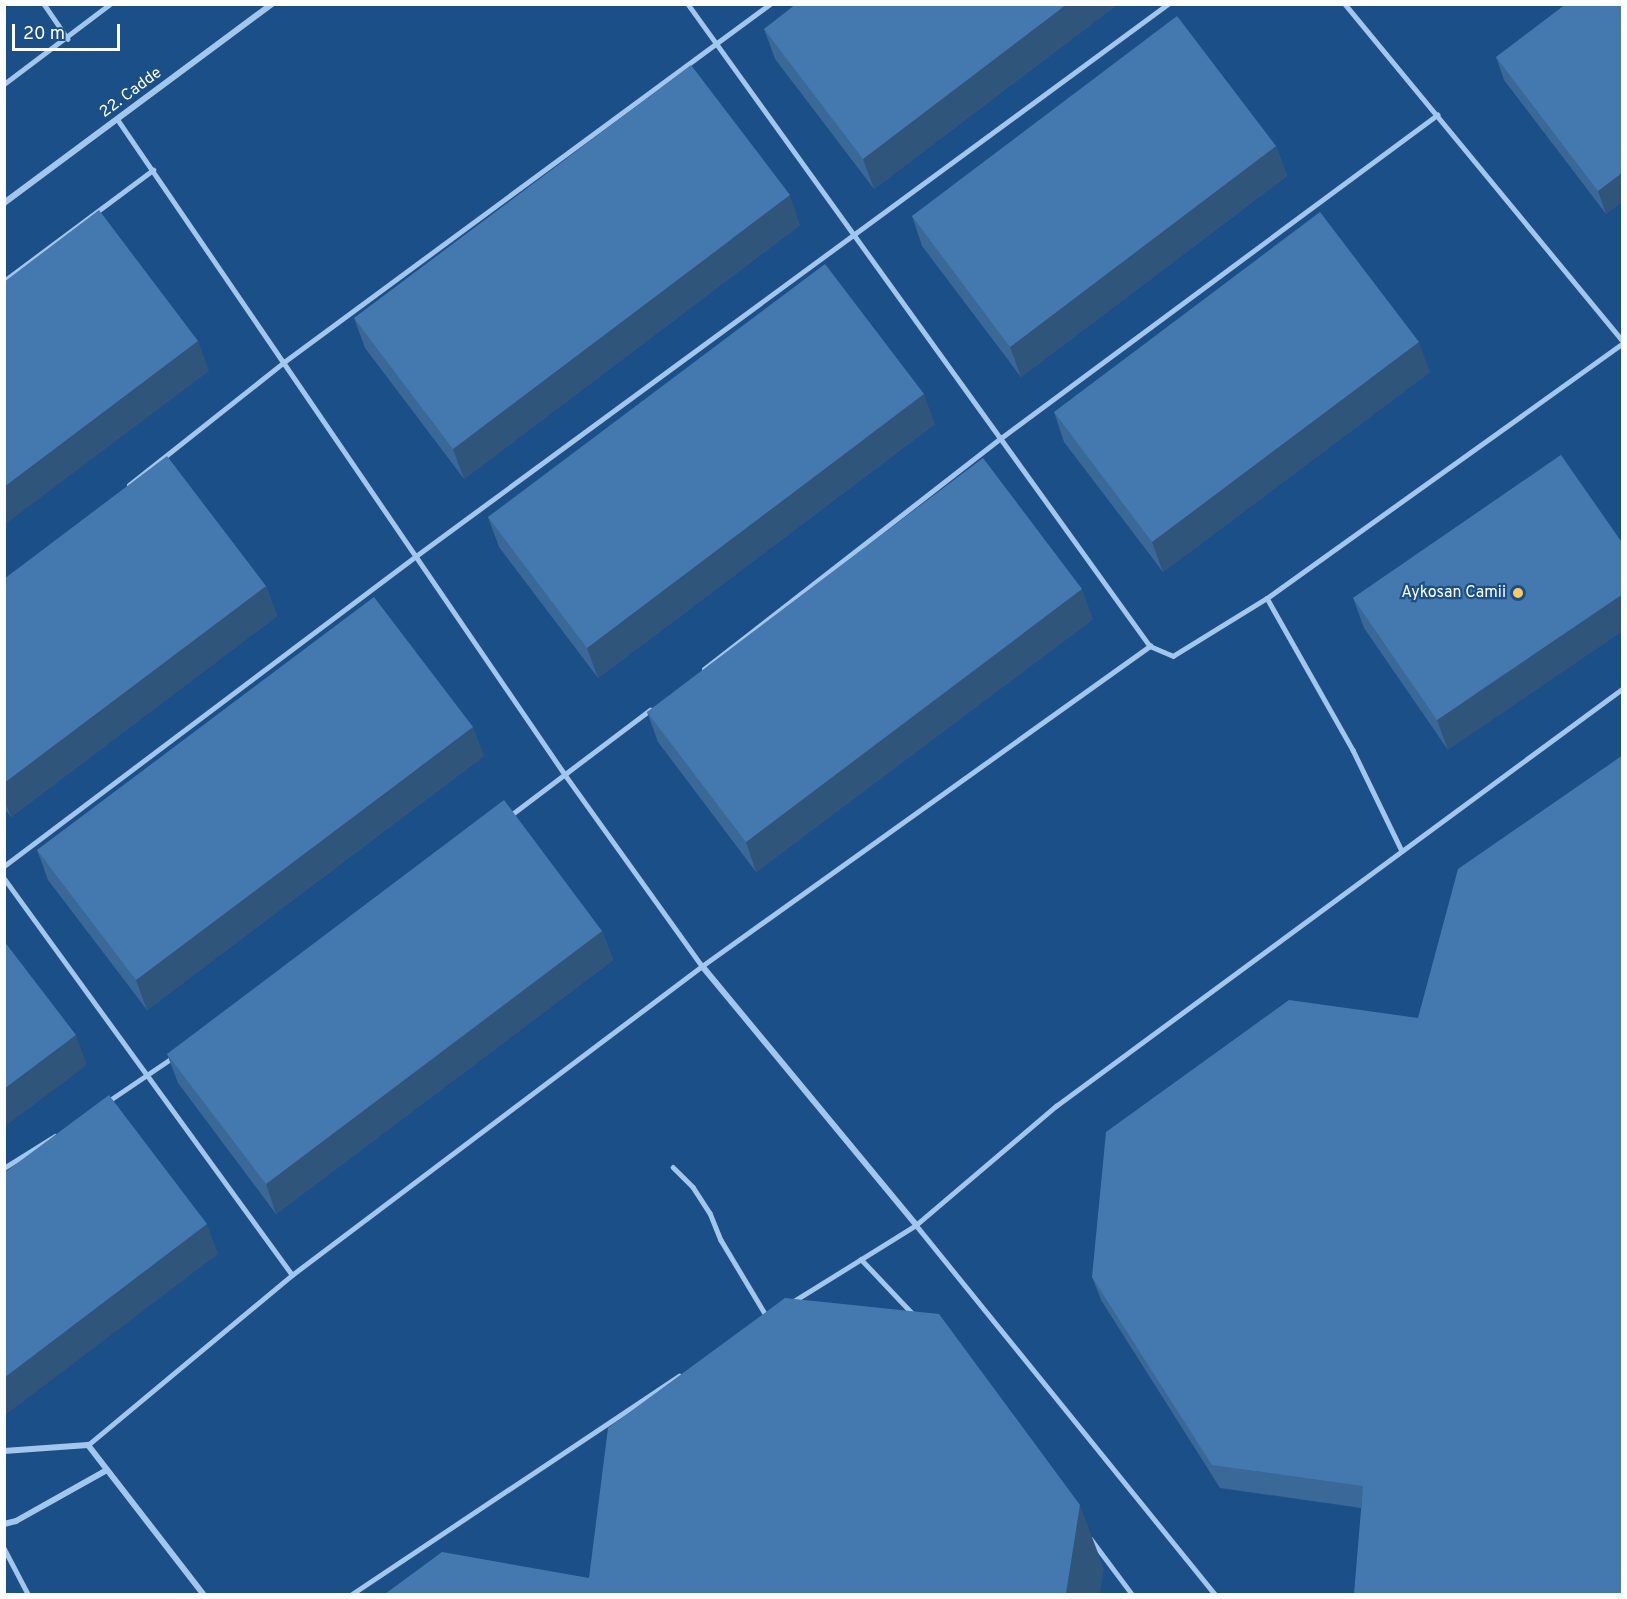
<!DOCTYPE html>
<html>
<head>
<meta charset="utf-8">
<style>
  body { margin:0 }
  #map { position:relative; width:1627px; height:1599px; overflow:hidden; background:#1b4f87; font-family:Overpass,sans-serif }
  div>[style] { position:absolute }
  .service>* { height:4.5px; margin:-2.25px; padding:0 2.25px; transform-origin:2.25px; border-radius:2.25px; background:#a3c7ec }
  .minor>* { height:6px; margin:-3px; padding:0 3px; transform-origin:3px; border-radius:3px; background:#a3c7ec }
  .wall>* { inset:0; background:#3a6897 }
  .shaded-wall>* { inset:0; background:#30557b }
  .building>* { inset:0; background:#4479b0 }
  .dots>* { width:16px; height:16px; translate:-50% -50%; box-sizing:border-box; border:3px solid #1b4f87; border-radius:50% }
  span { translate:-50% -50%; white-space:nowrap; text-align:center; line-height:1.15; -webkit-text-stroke:4.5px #1b4f87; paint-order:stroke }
  .street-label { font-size:16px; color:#fff }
  .poi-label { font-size:16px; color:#fff }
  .right { translate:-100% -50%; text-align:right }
  .frame { position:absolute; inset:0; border:6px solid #fff; pointer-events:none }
  .scale { position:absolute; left:12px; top:24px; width:108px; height:27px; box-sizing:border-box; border:3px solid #fff; border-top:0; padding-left:8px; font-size:18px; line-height:21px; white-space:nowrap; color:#fff; -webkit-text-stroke:4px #1b4f87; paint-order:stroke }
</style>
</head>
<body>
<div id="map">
  <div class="service">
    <div style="left:44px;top:4px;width:42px;rotate:55.6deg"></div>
    <div style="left:688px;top:4px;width:791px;rotate:54.26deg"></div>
    <div style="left:1150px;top:646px;width:25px;rotate:23deg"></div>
    <div style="left:1173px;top:656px;width:110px;rotate:-31.7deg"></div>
    <div style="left:1267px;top:598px;width:437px;rotate:-35.6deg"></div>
    <div style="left:1345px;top:4px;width:435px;rotate:50.5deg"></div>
    <div style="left:4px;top:84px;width:133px;rotate:-37deg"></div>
    <div style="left:118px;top:120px;width:794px;rotate:55.67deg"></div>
    <div style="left:566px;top:776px;width:234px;rotate:54.4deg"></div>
    <div style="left:4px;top:281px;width:186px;rotate:-36.7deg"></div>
    <div style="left:129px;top:485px;width:198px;rotate:-38.4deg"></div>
    <div style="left:284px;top:362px;width:604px;rotate:-36.38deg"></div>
    <div style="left:1267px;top:598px;width:175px;rotate:60.5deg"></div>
    <div style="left:1353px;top:750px;width:112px;rotate:64.1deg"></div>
    <div style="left:704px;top:669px;width:376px;rotate:-37.9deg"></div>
    <div style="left:1001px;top:438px;width:543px;rotate:-36.53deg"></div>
    <div style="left:511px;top:815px;width:174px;rotate:-37.1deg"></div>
    <div style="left:4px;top:866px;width:516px;rotate:-36.96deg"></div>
    <div style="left:416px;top:556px;width:933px;rotate:-36.28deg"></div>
    <div style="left:4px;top:878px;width:490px;rotate:54deg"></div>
    <div style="left:107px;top:1102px;width:78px;rotate:-34.1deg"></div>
    <div style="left:673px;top:1167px;width:28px;rotate:45deg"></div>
    <div style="left:693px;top:1187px;width:31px;rotate:57deg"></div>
    <div style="left:710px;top:1213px;width:29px;rotate:68deg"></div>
    <div style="left:721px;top:1240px;width:90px;rotate:59.1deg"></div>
    <div style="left:4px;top:1168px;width:60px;rotate:-32.1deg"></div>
    <div style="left:916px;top:1225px;width:475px;rotate:51deg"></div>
    <div style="left:861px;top:1259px;width:76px;rotate:46.6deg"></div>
    <div style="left:794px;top:1301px;width:144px;rotate:-31.9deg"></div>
    <div style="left:916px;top:1225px;width:184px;rotate:-40.4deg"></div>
    <div style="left:1056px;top:1106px;width:703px;rotate:-36.38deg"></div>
    <div style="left:88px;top:1445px;width:266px;rotate:-39.8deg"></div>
    <div style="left:292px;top:1275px;width:513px;rotate:-37deg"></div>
    <div style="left:702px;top:966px;width:551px;rotate:-35.54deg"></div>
    <div style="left:1091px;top:1539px;width:69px;rotate:53.3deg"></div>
    <div style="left:4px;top:1548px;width:52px;rotate:62.4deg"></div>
    <div style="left:352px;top:1594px;width:393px;rotate:-33.7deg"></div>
  </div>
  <div class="minor">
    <div style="left:4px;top:203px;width:334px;rotate:-36.6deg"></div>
    <div style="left:702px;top:966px;width:336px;rotate:50.4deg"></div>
    <div style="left:4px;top:1451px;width:84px;rotate:-4.1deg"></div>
    <div style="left:88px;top:1445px;width:188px;rotate:52.3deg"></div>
    <div style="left:4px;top:1524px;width:12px;rotate:-14deg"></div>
    <div style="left:16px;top:1521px;width:104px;rotate:-29.3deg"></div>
  </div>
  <div class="wall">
    <div style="clip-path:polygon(1118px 4px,874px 189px,775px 59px,764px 29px)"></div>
    <div style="clip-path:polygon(1623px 4px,1623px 201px,1606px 214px,1504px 80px,1496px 57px)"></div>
    <div style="clip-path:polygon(1276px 146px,1287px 176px,1021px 377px,922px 246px,912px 216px)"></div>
    <div style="clip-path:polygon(800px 225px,464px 479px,365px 348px,354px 318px)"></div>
    <div style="clip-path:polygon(1430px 372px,1163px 572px,1064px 442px,1054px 412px)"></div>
    <div style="clip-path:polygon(935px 424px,598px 678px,499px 547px,488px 517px)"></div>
    <div style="clip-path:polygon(1561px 455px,1448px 750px,1364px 628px,1353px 598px)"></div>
    <div style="clip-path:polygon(4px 579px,266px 586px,277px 616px,11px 817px,4px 808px)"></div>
    <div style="clip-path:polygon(1093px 619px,756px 872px,658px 742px,647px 712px)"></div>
    <div style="clip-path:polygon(484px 756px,147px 1010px,48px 880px,37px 850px)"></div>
    <div style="clip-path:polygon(602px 931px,613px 960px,276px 1214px,178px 1083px,167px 1054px)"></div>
    <div style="clip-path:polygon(1418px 1018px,1361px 1508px,1220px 1488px,1101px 1300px,1092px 1277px)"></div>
  </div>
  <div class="shaded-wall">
    <div style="clip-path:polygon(1067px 4px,1118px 4px,874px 189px,863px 159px)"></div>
    <div style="clip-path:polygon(1276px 146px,1287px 176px,1021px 377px,1010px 347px)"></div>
    <div style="clip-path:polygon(1623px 172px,1623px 201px,1606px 214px,1598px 191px)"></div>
    <div style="clip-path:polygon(790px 195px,800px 225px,464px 479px,453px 449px)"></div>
    <div style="clip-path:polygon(198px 341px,209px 371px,4px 525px,4px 487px)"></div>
    <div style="clip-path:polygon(1419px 342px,1430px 372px,1163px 572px,1152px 542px)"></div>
    <div style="clip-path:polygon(924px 394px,935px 424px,598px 678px,587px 648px)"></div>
    <div style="clip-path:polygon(266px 586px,277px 616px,11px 817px,4px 799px,4px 783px)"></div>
    <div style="clip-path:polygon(1082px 589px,1093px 619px,756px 872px,746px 842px)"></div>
    <div style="clip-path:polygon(1623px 594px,1623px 631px,1448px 750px,1437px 720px)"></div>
    <div style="clip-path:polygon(473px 727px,484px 756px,147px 1010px,136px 980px)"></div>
    <div style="clip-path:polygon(602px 931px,613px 960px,276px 1214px,266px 1184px)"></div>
    <div style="clip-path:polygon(76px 1035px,87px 1065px,4px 1127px,4px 1089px)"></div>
    <div style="clip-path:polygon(207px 1224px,218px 1254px,4px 1416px,4px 1378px)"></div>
    <div style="clip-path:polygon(1080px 1505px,1104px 1569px,1100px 1594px,1066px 1594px)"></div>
  </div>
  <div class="building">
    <div style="clip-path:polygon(796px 4px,1067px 4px,863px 159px,764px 29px)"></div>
    <div style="clip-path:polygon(1566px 4px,1623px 4px,1623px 172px,1598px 191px,1496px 57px)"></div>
    <div style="clip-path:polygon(1177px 16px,1276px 146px,1010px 347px,912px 216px)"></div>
    <div style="clip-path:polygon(691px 65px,790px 195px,453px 449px,354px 318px)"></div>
    <div style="clip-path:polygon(99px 210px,198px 341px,4px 487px,4px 282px)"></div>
    <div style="clip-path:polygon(1320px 212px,1419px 342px,1152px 542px,1054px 412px)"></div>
    <div style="clip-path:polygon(825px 264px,924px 394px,587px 648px,488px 517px)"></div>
    <div style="clip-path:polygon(1561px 455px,1623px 544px,1623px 594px,1437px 720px,1353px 598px)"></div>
    <div style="clip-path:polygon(167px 456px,266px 586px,4px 783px,4px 579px)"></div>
    <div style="clip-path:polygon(983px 458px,1082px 589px,746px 842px,647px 712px)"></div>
    <div style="clip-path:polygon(374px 597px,473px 727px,136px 980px,37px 850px)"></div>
    <div style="clip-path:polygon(1623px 755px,1623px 1594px,1354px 1594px,1363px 1486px,1212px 1465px,1092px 1277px,1106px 1132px,1289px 1000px,1418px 1018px,1458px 869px)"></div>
    <div style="clip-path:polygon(504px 800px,602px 931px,266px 1184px,167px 1054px)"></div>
    <div style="clip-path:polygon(4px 941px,76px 1035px,4px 1089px)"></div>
    <div style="clip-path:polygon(109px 1095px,207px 1224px,4px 1378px,4px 1173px)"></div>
    <div style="clip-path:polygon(785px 1298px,939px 1314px,1080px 1505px,1066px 1594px,385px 1594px,442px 1552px,589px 1578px,608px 1428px)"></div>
  </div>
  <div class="dots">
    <div style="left:1518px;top:593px;background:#fdc960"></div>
  </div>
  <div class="street-label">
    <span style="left:131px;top:93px;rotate:-37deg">22. Cadde</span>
  </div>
  <div class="poi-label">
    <span class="right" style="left:1506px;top:593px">Aykosan Camii</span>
  </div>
  <div class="frame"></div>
  <div class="scale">20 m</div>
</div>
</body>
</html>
